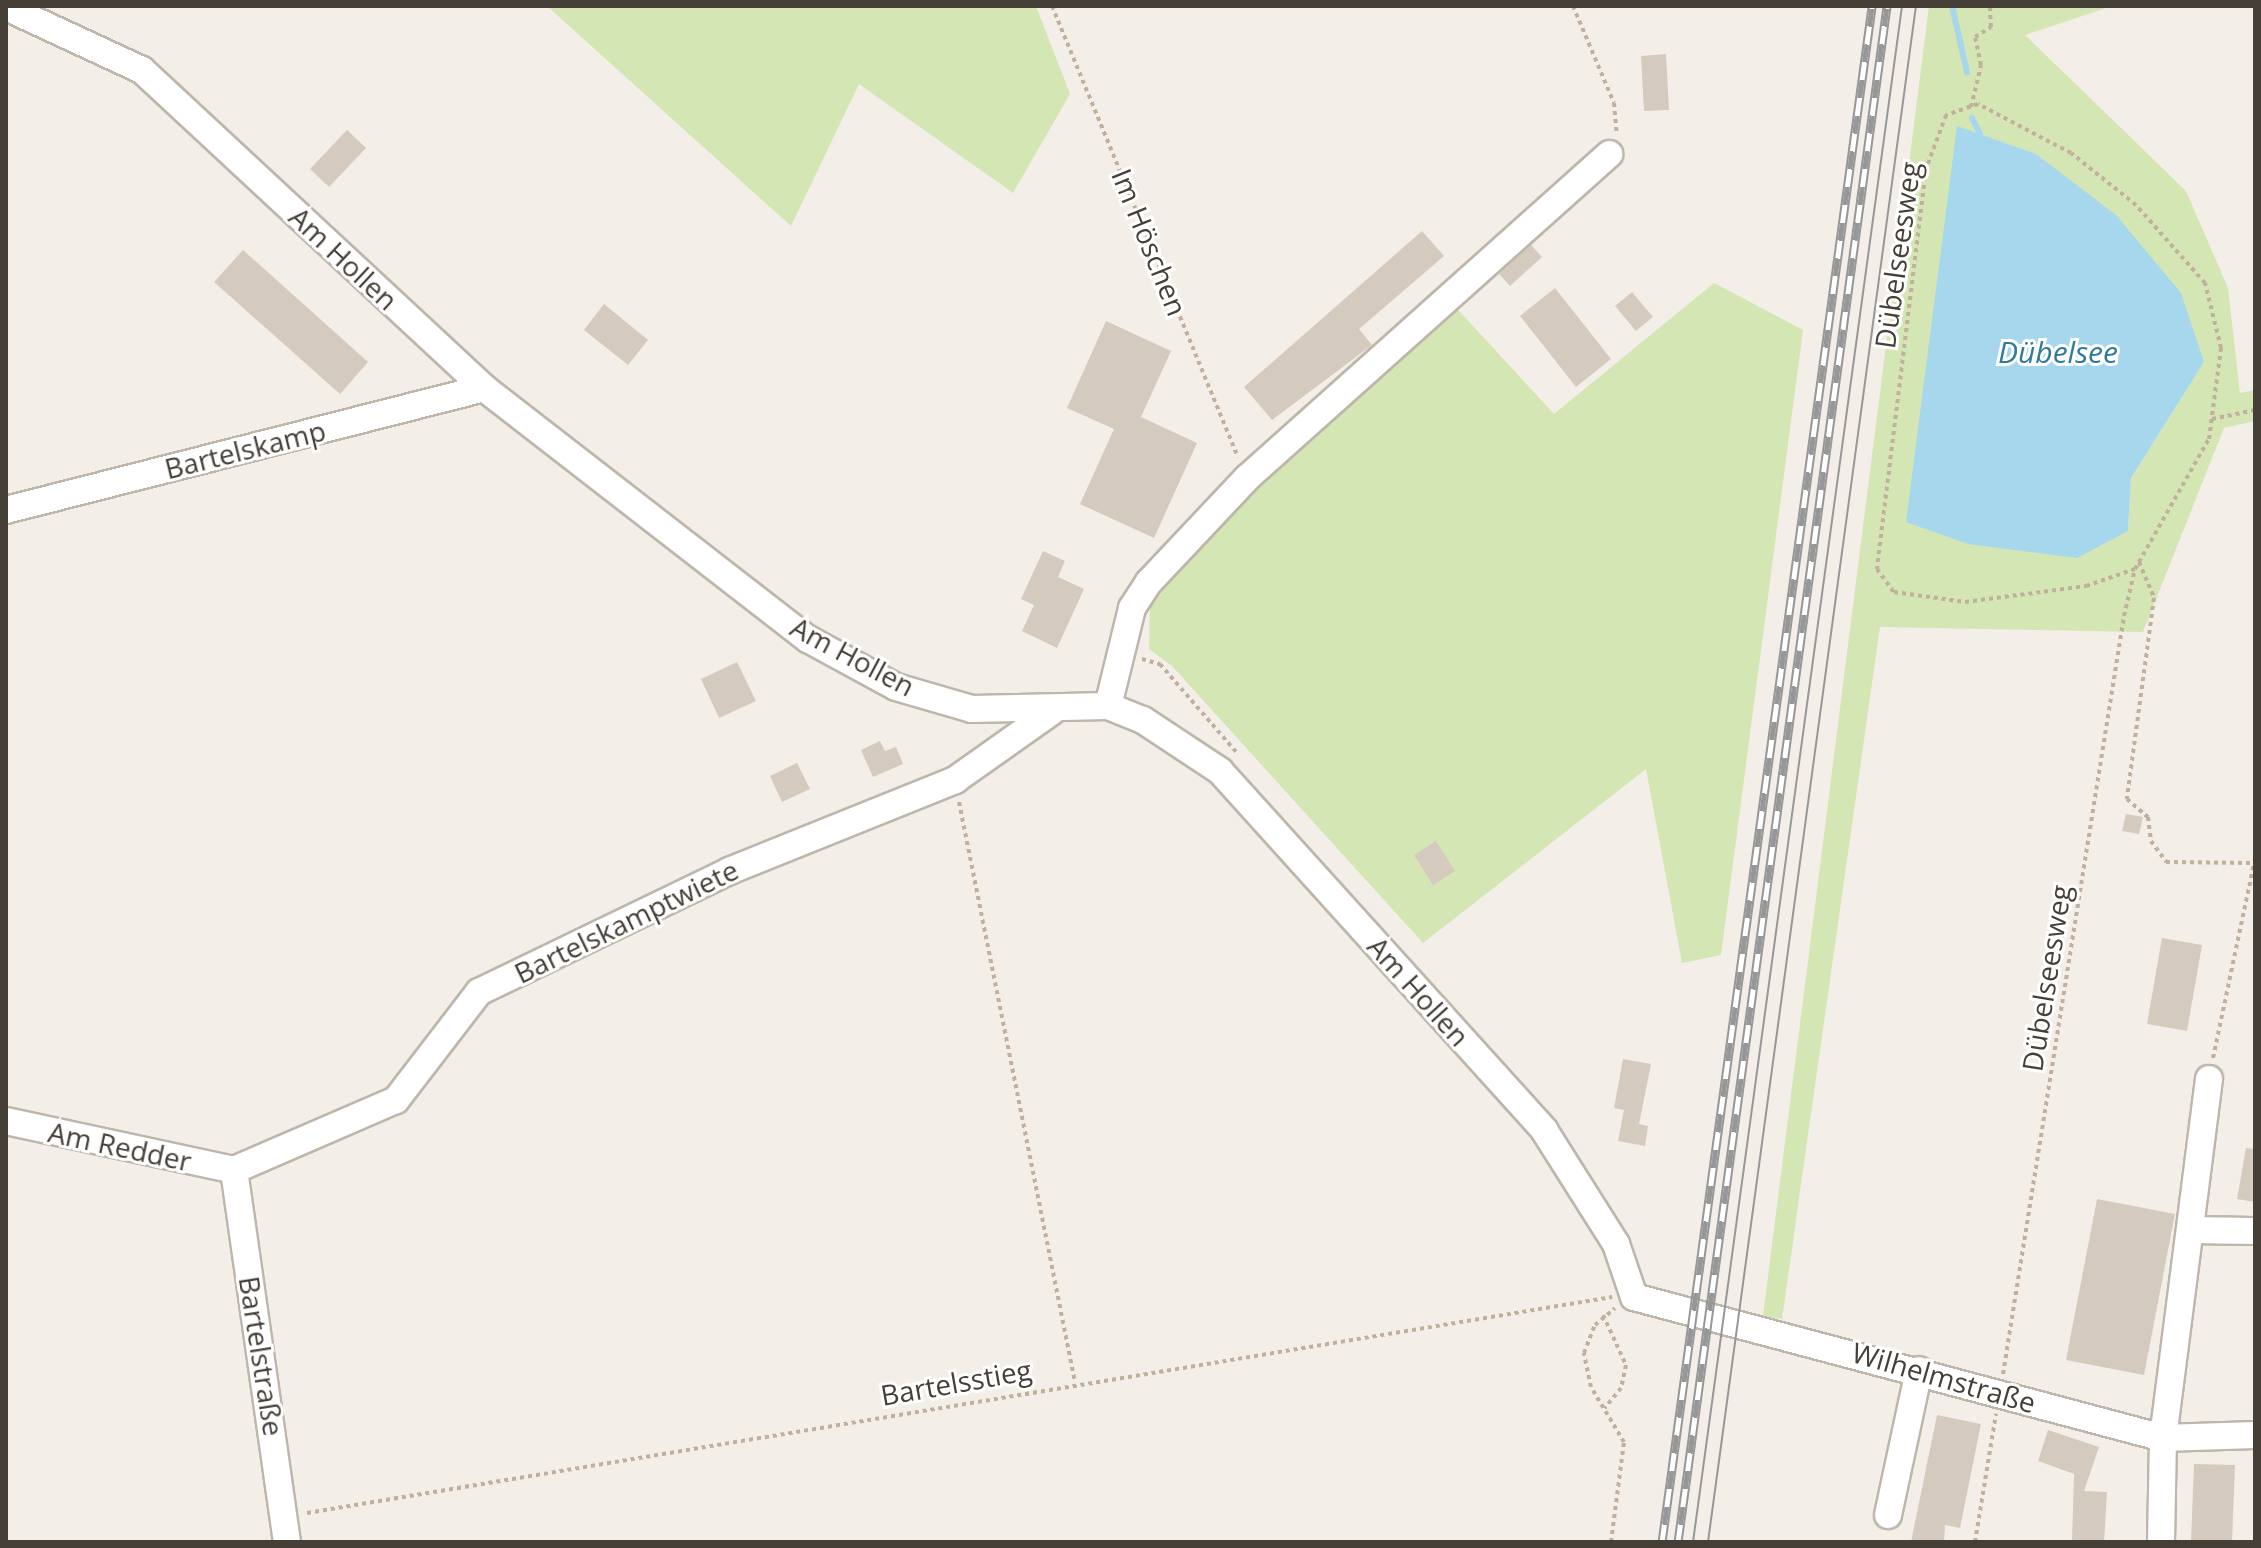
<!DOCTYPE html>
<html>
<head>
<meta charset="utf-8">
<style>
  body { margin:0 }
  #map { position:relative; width:2261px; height:1548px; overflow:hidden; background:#f3efe8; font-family:"Open Sans",sans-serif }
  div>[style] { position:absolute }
  .green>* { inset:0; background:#d3e6b3 }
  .water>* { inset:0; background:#a7d7ed }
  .stream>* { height:6px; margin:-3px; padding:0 3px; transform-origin:3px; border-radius:3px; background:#a7d7ed }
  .building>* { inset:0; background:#d5cabe }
  .path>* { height:4px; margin-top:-2px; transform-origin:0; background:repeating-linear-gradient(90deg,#c0b09d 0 4px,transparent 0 8px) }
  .roads { filter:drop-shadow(2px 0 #beb6ab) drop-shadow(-2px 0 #beb6ab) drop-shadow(0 2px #beb6ab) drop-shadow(0 -2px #beb6ab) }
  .minor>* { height:26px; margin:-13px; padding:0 13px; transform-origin:13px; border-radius:13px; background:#fff }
  .tram>* { height:2px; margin:-1px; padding:0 1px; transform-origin:1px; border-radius:1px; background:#979797 }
  .rail>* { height:9px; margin-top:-4.5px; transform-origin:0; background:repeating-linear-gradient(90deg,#fff 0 18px,#979797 0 36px); box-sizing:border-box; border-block:2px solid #979797 }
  span { translate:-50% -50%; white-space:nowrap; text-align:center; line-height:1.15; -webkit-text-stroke:6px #fff; paint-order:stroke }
  .street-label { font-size:28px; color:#463f37 }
  .water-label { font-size:30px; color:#307a9e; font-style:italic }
  .frame { position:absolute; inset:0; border:8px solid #463f37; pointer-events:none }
</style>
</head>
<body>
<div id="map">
  <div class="green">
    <div style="clip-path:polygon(547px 6px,1036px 6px,1070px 94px,1013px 193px,859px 84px,791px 226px)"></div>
    <div style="clip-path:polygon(evenodd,1929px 6px,2112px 6px,2025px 35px,2186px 191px,2228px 288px,2240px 393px,2255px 390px,2255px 421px,2224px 428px,2143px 632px,1880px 627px,1782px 1319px,1763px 1316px,1929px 6px,1957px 127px,2036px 154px,2204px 362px,2131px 478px,2128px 531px,1957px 127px)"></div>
    <div style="clip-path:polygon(1714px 283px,1803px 330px,1721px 955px,1682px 963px,1646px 769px,1423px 943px,1172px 666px,1149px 649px,1150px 606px,1232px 506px,1451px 302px,1554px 414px)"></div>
  </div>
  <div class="water">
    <div style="clip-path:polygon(1957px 126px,2036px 154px,2116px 215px,2181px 293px,2204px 362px,2131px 478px,2128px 531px,2077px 558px,1968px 544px,1906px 522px)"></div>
  </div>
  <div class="stream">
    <div style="left:1952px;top:6px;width:68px;rotate:77.2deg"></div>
    <div style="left:1972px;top:118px;width:18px;rotate:63deg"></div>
  </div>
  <div class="building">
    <div style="clip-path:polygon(1666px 54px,1669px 110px,1644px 111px,1641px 56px)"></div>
    <div style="clip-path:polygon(347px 130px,366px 148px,329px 187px,310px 169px)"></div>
    <div style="clip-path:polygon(1422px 231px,1444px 256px,1359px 329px,1372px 345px,1272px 420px,1244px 387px)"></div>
    <div style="clip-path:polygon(1531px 245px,1542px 257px,1510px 286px,1499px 274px)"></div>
    <div style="clip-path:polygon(243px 250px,368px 362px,340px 394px,214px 282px)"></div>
    <div style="clip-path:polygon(1555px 288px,1611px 359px,1576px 387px,1520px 316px)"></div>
    <div style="clip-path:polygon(1632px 292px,1653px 317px,1636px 331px,1615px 306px)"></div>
    <div style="clip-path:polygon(604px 304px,648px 340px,628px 365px,584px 330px)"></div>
    <div style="clip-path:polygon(1106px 321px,1171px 351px,1141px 417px,1197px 443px,1154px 538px,1080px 504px,1114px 429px,1067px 408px)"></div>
    <div style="clip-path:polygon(1043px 551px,1065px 561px,1058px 577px,1084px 589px,1057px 648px,1022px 631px,1034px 605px,1021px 599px)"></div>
    <div style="clip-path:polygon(737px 662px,756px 701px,719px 718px,701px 679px)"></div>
    <div style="clip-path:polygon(880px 741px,885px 751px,896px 747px,903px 764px,873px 777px,861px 750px)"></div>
    <div style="clip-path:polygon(797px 763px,810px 789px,782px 802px,770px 776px)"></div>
    <div style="clip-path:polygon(2126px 814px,2143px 817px,2139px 834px,2122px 831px)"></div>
    <div style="clip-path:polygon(1436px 841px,1455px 871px,1433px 885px,1414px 855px)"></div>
    <div style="clip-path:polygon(2162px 938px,2202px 945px,2187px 1031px,2147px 1024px)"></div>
    <div style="clip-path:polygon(1623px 1059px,1651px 1064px,1639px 1124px,1648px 1126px,1645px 1146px,1618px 1141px,1624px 1110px,1614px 1108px)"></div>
    <div style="clip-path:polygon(2246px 1148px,2255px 1149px,2255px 1202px,2237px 1199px)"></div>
    <div style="clip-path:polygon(2097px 1199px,2175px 1214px,2144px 1375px,2066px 1360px)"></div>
    <div style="clip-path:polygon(1937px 1415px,1981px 1424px,1960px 1528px,1945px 1525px,1944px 1542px,1911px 1542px)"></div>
    <div style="clip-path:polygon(2048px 1430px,2099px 1447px,2084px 1491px,2107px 1492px,2104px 1542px,2072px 1542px,2074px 1474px,2038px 1461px)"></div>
    <div style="clip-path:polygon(2194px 1464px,2235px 1465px,2232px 1542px,2191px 1542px)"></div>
  </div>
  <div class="path">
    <div style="left:1052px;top:6px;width:488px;rotate:67.6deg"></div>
    <div style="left:1573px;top:6px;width:105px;rotate:67.1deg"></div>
    <div style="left:1614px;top:103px;width:32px;rotate:85deg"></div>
    <div style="left:1971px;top:107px;width:43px;rotate:-76.6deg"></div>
    <div style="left:1981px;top:65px;width:29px;rotate:-102deg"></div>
    <div style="left:1975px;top:37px;width:19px;rotate:-32deg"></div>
    <div style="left:1991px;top:27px;width:21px;rotate:-93deg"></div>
    <div style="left:2212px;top:419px;width:44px;rotate:-11.8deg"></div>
    <div style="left:2139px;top:562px;width:39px;rotate:67deg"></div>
    <div style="left:2154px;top:598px;width:203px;rotate:97.7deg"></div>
    <div style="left:2127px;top:799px;width:28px;rotate:41deg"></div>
    <div style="left:2148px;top:817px;width:24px;rotate:83deg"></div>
    <div style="left:2151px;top:841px;width:26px;rotate:54deg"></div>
    <div style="left:2166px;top:862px;width:88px;rotate:0.7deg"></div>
    <div style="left:1142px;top:659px;width:19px;rotate:16deg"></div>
    <div style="left:1160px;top:664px;width:119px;rotate:49.1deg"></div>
    <div style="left:959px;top:802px;width:591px;rotate:78.69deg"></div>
    <div style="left:2213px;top:1058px;width:199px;rotate:-78.1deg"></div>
    <div style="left:1603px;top:1315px;width:55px;rotate:65.3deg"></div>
    <div style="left:1626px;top:1365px;width:24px;rotate:102deg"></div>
    <div style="left:1621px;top:1388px;width:26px;rotate:129deg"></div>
    <div style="left:2003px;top:1374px;width:768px;rotate:-80.93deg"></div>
    <div style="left:2124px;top:616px;width:48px;rotate:-76.8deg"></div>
    <div style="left:2135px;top:569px;width:150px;rotate:-60.4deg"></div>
    <div style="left:2209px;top:439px;width:92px;rotate:-82.5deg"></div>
    <div style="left:2221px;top:348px;width:67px;rotate:-103.8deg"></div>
    <div style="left:2205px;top:283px;width:104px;rotate:-131.5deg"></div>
    <div style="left:2136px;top:205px;width:83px;rotate:-141.3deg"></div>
    <div style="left:2071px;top:153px;width:105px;rotate:-152.2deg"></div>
    <div style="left:1978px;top:104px;width:34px;rotate:161deg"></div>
    <div style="left:1946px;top:115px;width:58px;rotate:110.3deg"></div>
    <div style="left:1926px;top:169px;width:403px;rotate:97deg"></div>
    <div style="left:1877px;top:569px;width:29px;rotate:54deg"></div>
    <div style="left:1894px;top:592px;width:72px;rotate:8deg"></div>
    <div style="left:1965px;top:602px;width:122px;rotate:-7.5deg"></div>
    <div style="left:2086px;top:586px;width:52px;rotate:-19.1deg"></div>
    <div style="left:307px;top:1513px;width:1323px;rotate:-9.4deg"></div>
    <div style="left:1611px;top:1542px;width:101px;rotate:-82.6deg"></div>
    <div style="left:1624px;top:1442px;width:64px;rotate:-121deg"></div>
    <div style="left:1591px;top:1387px;width:35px;rotate:-102deg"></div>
    <div style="left:1584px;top:1353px;width:30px;rotate:-69deg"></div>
    <div style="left:1595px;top:1325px;width:26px;rotate:-40deg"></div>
    <div style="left:1975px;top:1542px;width:130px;rotate:-80.7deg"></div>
  </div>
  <div class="roads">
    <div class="minor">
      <div style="left:6px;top:7px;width:150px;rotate:24.9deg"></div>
      <div style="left:142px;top:70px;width:467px;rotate:42.9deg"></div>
      <div style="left:484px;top:388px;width:410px;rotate:37.8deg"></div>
      <div style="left:808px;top:639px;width:100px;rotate:28.6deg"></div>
      <div style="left:896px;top:687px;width:79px;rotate:16.1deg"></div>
      <div style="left:972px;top:709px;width:136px;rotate:-1.3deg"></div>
      <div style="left:1108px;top:706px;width:38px;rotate:22deg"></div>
      <div style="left:1143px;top:720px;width:92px;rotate:33.5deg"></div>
      <div style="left:1220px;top:771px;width:484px;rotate:47.9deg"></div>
      <div style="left:1544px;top:1130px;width:135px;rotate:57.7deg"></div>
      <div style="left:1616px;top:1244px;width:56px;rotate:71.2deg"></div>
      <div style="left:1634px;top:1297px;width:547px;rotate:14.92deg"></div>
      <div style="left:2163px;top:1438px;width:92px;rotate:-1.9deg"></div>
      <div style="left:6px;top:510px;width:493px;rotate:-14.3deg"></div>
      <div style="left:1108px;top:706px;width:101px;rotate:-76.2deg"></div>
      <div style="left:1132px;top:608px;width:31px;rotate:-57deg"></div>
      <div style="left:1149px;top:582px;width:143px;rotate:-46.7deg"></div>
      <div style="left:1247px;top:478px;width:486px;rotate:-41.8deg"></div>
      <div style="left:6px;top:1121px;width:233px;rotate:12.1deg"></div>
      <div style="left:234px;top:1170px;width:176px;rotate:-23.4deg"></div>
      <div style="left:396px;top:1100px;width:136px;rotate:-52.5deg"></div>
      <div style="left:479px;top:992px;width:278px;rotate:-25.8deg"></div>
      <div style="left:729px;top:871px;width:244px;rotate:-21.9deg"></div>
      <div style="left:955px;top:780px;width:118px;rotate:-35.3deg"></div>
      <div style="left:234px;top:1170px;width:376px;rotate:81.9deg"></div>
      <div style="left:2190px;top:1230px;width:65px;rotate:0.9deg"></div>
      <div style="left:1888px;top:1515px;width:148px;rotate:-77.9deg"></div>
      <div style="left:2161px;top:1542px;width:104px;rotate:-88.9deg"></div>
      <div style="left:2163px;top:1438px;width:362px;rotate:-82.7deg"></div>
    </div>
  </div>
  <div class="tram">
    <div style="left:1693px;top:1542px;width:1550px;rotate:-82.25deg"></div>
    <div style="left:1708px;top:1542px;width:1550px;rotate:-82.29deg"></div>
  </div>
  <div class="rail">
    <div style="left:1662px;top:1542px;width:1550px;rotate:-82.21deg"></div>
    <div style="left:1678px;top:1542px;width:1550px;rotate:-82.25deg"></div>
  </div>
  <div class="street-label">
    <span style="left:1150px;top:242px;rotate:68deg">Im Höschen</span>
    <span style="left:1897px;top:255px;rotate:-82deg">Dübelseesweg</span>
    <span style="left:344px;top:258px;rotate:43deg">Am Hollen</span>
    <span style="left:245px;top:449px;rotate:-14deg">Bartelskamp</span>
    <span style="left:853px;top:656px;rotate:28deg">Am Hollen</span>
    <span style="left:626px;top:921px;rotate:-26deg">Bartelskamptwiete</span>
    <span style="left:2046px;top:978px;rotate:-81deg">Dübelseesweg</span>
    <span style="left:1419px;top:991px;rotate:48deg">Am Hollen</span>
    <span style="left:120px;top:1146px;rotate:12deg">Am Redder</span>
    <span style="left:262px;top:1356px;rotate:81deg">Bartelstraße</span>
    <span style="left:1944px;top:1377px;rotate:16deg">Wilhelmstraße</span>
    <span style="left:956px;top:1382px;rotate:-10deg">Bartelsstieg</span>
  </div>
  <div class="water-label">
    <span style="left:2058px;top:352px">Dübelsee</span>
  </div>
  <div class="frame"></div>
</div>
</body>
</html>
